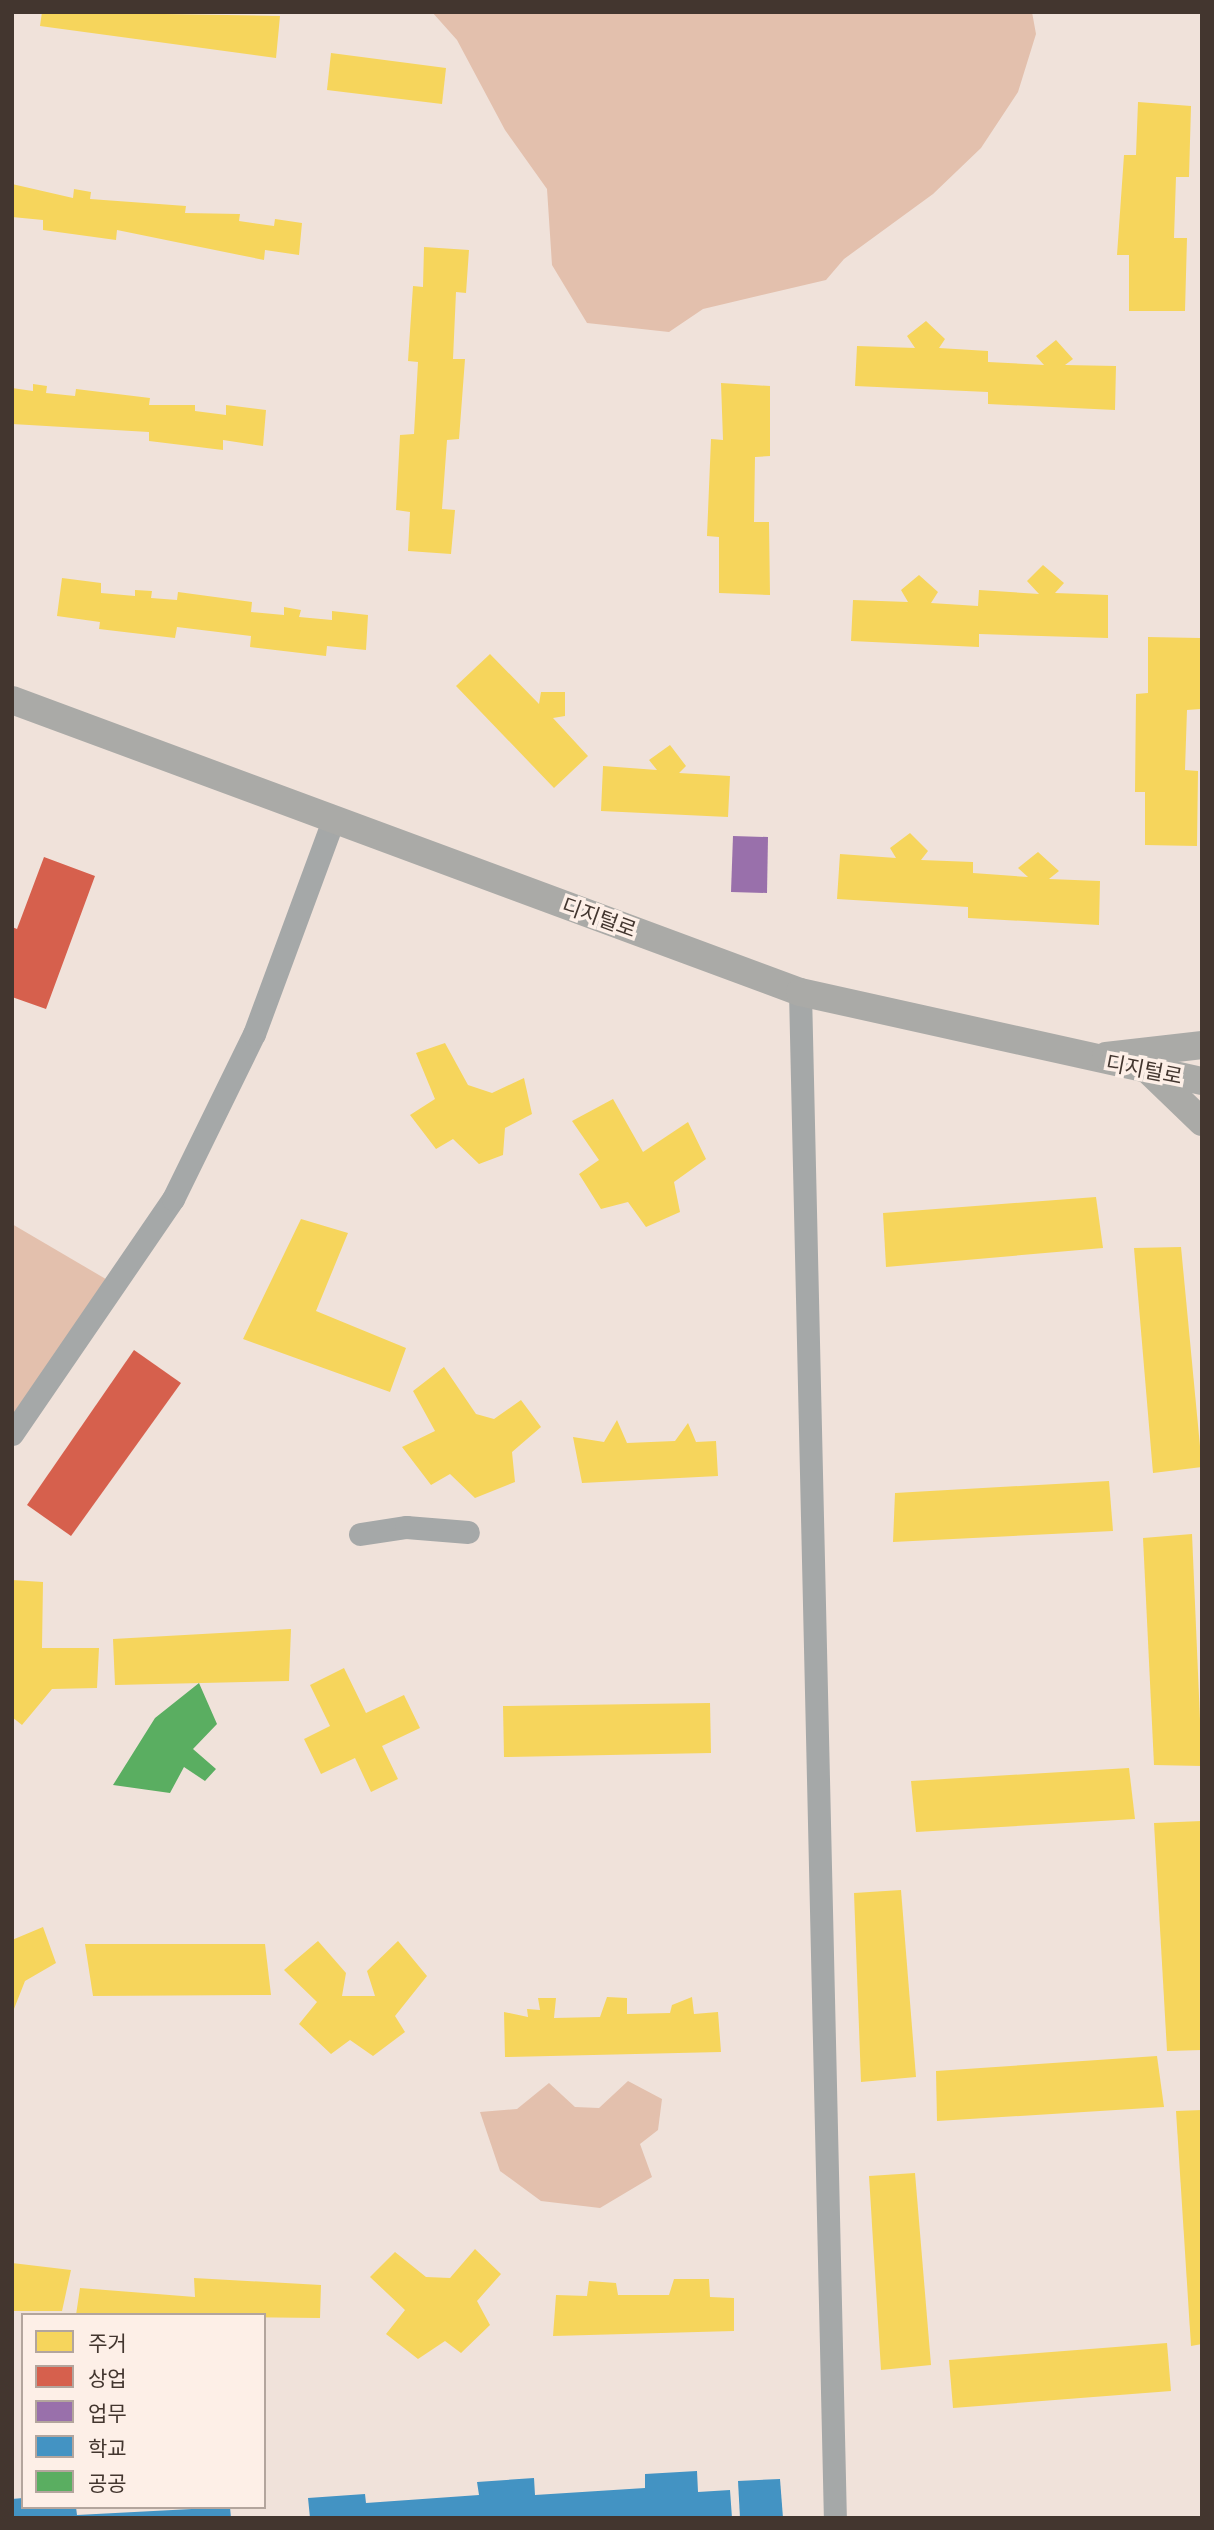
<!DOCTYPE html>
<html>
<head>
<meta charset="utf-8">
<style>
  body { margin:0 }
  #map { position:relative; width:1214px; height:2530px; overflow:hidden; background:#f0e2da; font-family:Inter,"Noto Sans KR",sans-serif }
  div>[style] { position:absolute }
  .green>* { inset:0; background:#e3c0ad }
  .homes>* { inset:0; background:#f6d55c }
  .shops>* { inset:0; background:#d6604d }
  .offices>* { inset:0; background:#9970ab }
  .schools>* { inset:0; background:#4393c3 }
  .public>* { inset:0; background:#5aae61 }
  .minor>* { height:23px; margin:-11.5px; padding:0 11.5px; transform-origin:11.5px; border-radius:11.5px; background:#a5a8a8 }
  .major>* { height:28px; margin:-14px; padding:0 14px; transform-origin:14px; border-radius:14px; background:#aaaaa7 }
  span { translate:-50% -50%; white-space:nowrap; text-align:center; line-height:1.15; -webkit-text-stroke:7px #fdefe7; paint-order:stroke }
  .street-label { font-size:21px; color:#43362f }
  .frame { position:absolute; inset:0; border:14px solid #43362f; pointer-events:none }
  .legend { position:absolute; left:21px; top:2313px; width:245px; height:196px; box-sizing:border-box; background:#fdefe7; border:2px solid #b3a59d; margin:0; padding:9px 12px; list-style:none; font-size:21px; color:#43362f }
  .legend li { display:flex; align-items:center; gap:14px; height:35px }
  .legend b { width:35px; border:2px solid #b3a59d }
</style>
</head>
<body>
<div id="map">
  <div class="green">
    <div style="clip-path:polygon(432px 12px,1032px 12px,1036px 34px,1018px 92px,981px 148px,933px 194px,844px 259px,826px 280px,703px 309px,669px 332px,587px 323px,552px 265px,547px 189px,505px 130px,457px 40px)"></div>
    <div style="clip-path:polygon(12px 1224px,116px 1285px,12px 1434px)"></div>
    <div style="clip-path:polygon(628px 2081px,662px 2099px,658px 2130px,640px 2144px,652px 2177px,600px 2208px,541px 2201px,500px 2171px,480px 2112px,517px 2109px,549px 2083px,575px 2107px,599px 2108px)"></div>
  </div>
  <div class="homes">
    <div style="clip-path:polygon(42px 12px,280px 16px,276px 58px,40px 26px)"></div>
    <div style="clip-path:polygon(331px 53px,446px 68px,442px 104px,327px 90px)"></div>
    <div style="clip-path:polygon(1138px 102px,1191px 106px,1189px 177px,1176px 177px,1174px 238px,1187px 238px,1185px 311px,1129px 311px,1129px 255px,1117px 255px,1124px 155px,1136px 155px)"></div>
    <div style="clip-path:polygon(12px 184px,73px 198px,74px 189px,91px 192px,90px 199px,186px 206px,185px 213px,240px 214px,239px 221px,274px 226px,275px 219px,302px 223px,299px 255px,265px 250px,264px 260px,117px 230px,116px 240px,43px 230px,43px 220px,12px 217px)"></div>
    <div style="clip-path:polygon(424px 247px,469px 250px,466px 293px,456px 292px,453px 359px,465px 359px,459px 439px,447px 440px,442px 509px,455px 510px,451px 554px,408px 551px,410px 512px,396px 510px,400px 435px,414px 434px,418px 362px,408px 361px,413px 286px,423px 287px)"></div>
    <div style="clip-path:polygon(926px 321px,945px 339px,939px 348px,988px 351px,988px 362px,1044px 365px,1036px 356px,1056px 340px,1073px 359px,1065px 365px,1116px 366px,1115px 410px,988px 404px,988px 392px,855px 386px,857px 346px,915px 348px,907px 336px)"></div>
    <div style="clip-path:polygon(721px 383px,770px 386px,770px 456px,755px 457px,754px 522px,769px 522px,770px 595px,719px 593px,719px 537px,707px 536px,711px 439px,723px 440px)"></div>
    <div style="clip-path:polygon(33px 384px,47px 386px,46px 393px,75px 396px,76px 389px,150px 398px,149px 405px,195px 405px,195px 411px,226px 415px,226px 405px,266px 410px,263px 446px,223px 440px,223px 450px,149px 441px,149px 432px,12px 424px,12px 388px,33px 391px)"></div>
    <div style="clip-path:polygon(1043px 565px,1064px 583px,1055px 593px,1108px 595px,1108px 638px,979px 634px,979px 647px,851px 641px,853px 600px,908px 602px,901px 590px,919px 575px,938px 592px,931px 603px,978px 606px,979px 590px,1039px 594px,1027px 581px)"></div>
    <div style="clip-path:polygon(62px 578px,101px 583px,101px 593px,135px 596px,135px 590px,152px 591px,151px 598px,177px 600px,178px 592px,252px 602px,251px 612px,284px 615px,284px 607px,301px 610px,299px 617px,332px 620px,332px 611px,368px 615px,366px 650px,327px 646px,326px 656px,250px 647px,251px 636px,177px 627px,175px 638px,99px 629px,100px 622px,57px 616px)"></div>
    <div style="clip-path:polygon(1148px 637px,1200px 638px,1201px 709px,1187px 710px,1185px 770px,1198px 771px,1197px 846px,1145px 845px,1145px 792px,1135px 792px,1136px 694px,1148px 693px)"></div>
    <div style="clip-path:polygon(490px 654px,539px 704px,541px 692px,565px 692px,565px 716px,553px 718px,588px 756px,554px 788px,456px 686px)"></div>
    <div style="clip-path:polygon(670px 745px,686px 766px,679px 773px,730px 776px,728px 817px,601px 811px,603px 766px,657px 770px,649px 760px)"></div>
    <div style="clip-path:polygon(910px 833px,928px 851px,921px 860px,973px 862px,973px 873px,1028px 877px,1018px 868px,1038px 852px,1059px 871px,1049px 879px,1100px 881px,1099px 925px,968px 918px,968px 907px,837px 899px,840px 854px,896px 858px,890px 848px)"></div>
    <div style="clip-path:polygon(445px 1043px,468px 1085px,492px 1093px,524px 1078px,532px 1114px,505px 1128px,503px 1155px,479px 1164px,453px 1139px,436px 1149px,410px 1115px,435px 1099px,416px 1053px)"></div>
    <div style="clip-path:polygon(613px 1099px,643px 1152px,688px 1122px,706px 1159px,674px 1182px,680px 1212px,646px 1227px,628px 1202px,601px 1209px,579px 1174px,599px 1160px,572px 1121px)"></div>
    <div style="clip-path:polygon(1096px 1197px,1103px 1248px,886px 1267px,883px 1213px)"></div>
    <div style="clip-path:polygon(301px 1219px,348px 1233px,316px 1311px,406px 1348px,390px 1392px,243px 1339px)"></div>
    <div style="clip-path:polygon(1181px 1247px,1202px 1467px,1153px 1473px,1134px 1248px)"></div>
    <div style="clip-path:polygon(444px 1367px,476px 1414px,494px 1419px,521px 1400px,541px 1427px,512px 1452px,515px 1482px,475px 1498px,450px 1474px,431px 1485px,402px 1447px,435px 1431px,413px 1391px)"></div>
    <div style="clip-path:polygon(617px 1420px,627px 1443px,675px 1441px,688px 1423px,696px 1442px,716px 1441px,718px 1476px,582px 1483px,573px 1437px,604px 1442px)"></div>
    <div style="clip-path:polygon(1109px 1481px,1113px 1531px,893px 1542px,895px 1493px)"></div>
    <div style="clip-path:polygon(1192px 1534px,1202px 1766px,1154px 1765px,1143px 1538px)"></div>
    <div style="clip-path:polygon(12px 1580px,43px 1582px,42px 1648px,99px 1648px,97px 1688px,52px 1689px,22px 1725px,12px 1717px)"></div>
    <div style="clip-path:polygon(291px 1629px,289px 1681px,115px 1685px,113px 1639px)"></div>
    <div style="clip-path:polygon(344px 1668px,366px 1713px,404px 1695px,420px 1728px,382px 1746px,398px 1779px,371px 1792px,355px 1758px,321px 1774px,304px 1739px,330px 1726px,310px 1685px)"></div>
    <div style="clip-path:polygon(710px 1703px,711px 1753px,504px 1757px,503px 1706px)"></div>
    <div style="clip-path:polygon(1129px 1768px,1135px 1819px,916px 1832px,911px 1781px)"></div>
    <div style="clip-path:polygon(1202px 1821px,1202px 2050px,1167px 2051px,1154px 1823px)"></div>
    <div style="clip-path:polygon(901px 1890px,916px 2077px,861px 2082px,854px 1893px)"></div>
    <div style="clip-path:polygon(43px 1927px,56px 1963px,25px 1981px,12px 2014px,12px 1940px)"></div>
    <div style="clip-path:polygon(318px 1941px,346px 1973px,342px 1996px,375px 1996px,367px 1971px,398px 1941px,427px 1976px,395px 2016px,405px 2032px,373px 2056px,350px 2040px,331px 2054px,299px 2024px,317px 2002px,284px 1970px)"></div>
    <div style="clip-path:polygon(85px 1944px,265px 1944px,271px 1995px,93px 1996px)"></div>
    <div style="clip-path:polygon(607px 1997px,627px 1998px,627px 2014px,670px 2013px,672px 2005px,692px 1997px,694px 2014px,718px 2012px,721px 2052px,505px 2057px,504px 2012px,528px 2017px,527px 2009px,540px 2010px,538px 1998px,556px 1998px,554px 2018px,600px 2017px)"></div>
    <div style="clip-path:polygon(1157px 2056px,1164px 2107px,937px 2121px,936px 2071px)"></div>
    <div style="clip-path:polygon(1202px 2110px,1202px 2344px,1191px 2346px,1176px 2111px)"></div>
    <div style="clip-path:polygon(915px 2173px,931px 2365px,881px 2370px,869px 2176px)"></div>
    <div style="clip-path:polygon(475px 2249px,501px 2274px,477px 2301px,490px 2325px,461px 2353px,445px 2341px,418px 2359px,386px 2334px,405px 2310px,370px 2277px,395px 2252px,426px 2277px,450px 2278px)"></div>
    <div style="clip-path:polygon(12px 2263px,71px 2270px,62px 2311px,12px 2311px)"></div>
    <div style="clip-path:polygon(194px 2278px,321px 2285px,320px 2318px,76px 2315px,80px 2288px,195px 2297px)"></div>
    <div style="clip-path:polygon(674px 2279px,709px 2279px,710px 2297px,734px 2298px,734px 2331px,553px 2336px,556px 2295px,587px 2296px,589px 2281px,616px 2283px,618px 2295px,669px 2295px)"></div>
    <div style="clip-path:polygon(1167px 2343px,1171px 2391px,953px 2408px,949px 2360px)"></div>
  </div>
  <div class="shops">
    <div style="clip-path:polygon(44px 857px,95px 876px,46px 1009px,12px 997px,12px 927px,17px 929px)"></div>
    <div style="clip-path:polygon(134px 1350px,181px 1383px,71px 1536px,27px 1505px)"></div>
  </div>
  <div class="offices">
    <div style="clip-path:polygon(733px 836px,768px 837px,767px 893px,731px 892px)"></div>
  </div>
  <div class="schools">
    <div style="clip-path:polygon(697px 2471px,698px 2492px,730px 2490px,732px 2518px,310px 2518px,308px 2498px,365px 2494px,366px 2503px,479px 2495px,477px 2482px,534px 2478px,535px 2495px,645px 2488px,645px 2474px)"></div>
    <div style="clip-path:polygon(780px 2479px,783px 2518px,740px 2518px,738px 2481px)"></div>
    <div style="clip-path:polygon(23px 2498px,23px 2507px,76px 2507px,77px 2515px,230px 2507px,231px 2518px,12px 2518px,12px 2499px)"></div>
  </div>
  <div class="public">
    <div style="clip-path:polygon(199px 1683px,217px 1724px,193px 1749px,216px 1769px,205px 1781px,184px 1767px,170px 1793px,113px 1785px,155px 1718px)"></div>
  </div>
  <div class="minor">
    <div style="left:800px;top:992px;width:1526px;rotate:88.69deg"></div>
    <div style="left:12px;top:1434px;width:285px;rotate:-55.6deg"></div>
    <div style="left:173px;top:1199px;width:184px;rotate:-63.9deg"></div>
    <div style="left:254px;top:1034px;width:227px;rotate:-69.7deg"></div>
    <div style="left:360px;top:1534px;width:47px;rotate:-8.7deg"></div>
    <div style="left:406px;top:1527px;width:62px;rotate:4.6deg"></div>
  </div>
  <div class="major">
    <div style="left:12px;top:700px;width:840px;rotate:20.33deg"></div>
    <div style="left:800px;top:992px;width:412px;rotate:12.5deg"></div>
    <div style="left:1106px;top:1056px;width:97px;rotate:-6.5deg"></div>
    <div style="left:1150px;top:1072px;width:72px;rotate:43.9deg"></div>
  </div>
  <div class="street-label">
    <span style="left:599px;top:918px;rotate:20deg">디지털로</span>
    <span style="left:1144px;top:1070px;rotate:11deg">디지털로</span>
  </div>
  <div class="frame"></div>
  <ul class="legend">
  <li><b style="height:19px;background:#f6d55c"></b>주거</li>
  <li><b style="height:19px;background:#d6604d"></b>상업</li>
  <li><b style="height:19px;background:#9970ab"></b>업무</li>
  <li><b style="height:19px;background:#4393c3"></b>학교</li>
  <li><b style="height:19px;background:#5aae61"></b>공공</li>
  </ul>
</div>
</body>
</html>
